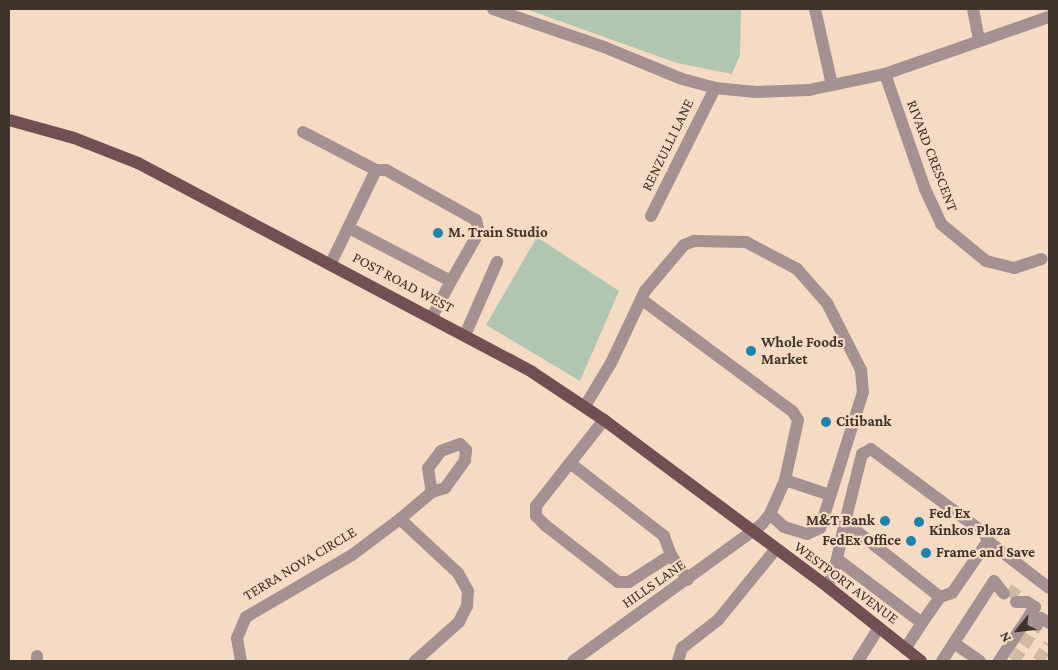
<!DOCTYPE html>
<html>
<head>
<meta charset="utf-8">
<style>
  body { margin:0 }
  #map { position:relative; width:1058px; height:670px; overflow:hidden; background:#f6dbc4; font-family:"Crimson Pro",serif }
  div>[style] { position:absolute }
  .green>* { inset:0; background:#b1c6b1 }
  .minor-tunnel>* { height:12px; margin-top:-6px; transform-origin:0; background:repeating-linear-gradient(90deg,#d1baa5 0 12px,transparent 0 18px) }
  .minor>* { height:12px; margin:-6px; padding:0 6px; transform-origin:6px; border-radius:6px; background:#a59192 }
  .major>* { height:12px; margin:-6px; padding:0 6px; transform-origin:6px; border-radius:6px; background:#714f53 }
  .dots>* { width:14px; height:14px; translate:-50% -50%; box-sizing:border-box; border:2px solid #f6dbc4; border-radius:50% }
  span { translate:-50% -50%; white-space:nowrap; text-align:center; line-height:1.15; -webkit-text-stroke:4.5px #f6dbc4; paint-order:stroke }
  .street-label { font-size:15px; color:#3f342b }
  .poi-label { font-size:15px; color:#3f342b; font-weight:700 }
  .left { translate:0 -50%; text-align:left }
  .right { translate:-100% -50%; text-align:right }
  .frame { position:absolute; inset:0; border:10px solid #3f342b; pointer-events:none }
  .north { position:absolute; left:993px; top:605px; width:50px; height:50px; -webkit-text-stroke:4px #f6dbc4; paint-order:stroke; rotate:241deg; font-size:14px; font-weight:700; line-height:20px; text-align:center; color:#3f342b }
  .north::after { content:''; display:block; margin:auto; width:18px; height:22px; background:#3f342b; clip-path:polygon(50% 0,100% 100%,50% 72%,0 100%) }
</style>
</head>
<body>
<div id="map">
  <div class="green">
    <div style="clip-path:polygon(526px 9px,741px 9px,740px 55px,732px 74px,677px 63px)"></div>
    <div style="clip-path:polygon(537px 237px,619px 291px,580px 381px,486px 325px)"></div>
  </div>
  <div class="minor-tunnel">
    <div style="left:1008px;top:589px;width:14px;rotate:36deg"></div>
    <div style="left:1014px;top:661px;width:43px;rotate:-57.4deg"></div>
    <div style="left:1038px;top:661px;width:20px;rotate:-57deg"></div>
  </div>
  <div class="minor">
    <div style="left:493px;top:9px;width:117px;rotate:18.9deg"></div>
    <div style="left:604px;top:47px;width:84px;rotate:22.3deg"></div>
    <div style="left:682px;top:79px;width:34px;rotate:15deg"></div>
    <div style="left:715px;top:88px;width:41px;rotate:5.6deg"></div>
    <div style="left:756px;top:92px;width:53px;rotate:-2.2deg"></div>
    <div style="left:809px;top:90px;width:78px;rotate:-11.9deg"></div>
    <div style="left:885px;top:74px;width:174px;rotate:-19.2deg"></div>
    <div style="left:815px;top:9px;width:78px;rotate:77.4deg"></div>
    <div style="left:973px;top:9px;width:32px;rotate:79deg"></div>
    <div style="left:885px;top:74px;width:122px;rotate:70.8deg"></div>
    <div style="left:925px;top:189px;width:38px;rotate:65deg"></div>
    <div style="left:941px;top:224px;width:58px;rotate:39.4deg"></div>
    <div style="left:986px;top:261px;width:29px;rotate:14deg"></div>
    <div style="left:1014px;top:268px;width:29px;rotate:-18deg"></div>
    <div style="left:303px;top:132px;width:82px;rotate:27.5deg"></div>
    <div style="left:651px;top:216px;width:143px;rotate:-63.4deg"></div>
    <div style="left:349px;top:228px;width:115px;rotate:27.5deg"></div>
    <div style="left:451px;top:281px;width:41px;rotate:117.8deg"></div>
    <div style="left:331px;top:263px;width:103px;rotate:-64.2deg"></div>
    <div style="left:376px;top:170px;width:10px"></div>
    <div style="left:386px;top:170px;width:103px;rotate:29.1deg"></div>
    <div style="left:476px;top:220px;width:12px;rotate:76deg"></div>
    <div style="left:479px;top:232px;width:56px;rotate:119.7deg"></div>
    <div style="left:641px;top:299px;width:189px;rotate:36.6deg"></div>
    <div style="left:793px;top:412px;width:9px;rotate:58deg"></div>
    <div style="left:798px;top:420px;width:61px;rotate:102.2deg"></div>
    <div style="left:465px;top:335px;width:80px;rotate:-66.3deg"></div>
    <div style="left:585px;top:406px;width:50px;rotate:-58.8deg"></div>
    <div style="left:611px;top:363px;width:80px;rotate:-64.7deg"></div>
    <div style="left:645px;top:291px;width:60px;rotate:-49.7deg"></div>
    <div style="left:684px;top:245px;width:11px;rotate:-22deg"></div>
    <div style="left:694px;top:241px;width:52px;rotate:1.1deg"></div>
    <div style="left:746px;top:242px;width:58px;rotate:27.9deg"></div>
    <div style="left:797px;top:269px;width:45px;rotate:48.6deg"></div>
    <div style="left:827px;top:303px;width:75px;rotate:63.1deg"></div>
    <div style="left:861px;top:370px;width:22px;rotate:85deg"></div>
    <div style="left:863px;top:392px;width:143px;rotate:107.5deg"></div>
    <div style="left:820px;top:528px;width:14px;rotate:155deg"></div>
    <div style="left:807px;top:534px;width:24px;rotate:-163deg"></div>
    <div style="left:784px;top:527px;width:19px;rotate:-137deg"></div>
    <div style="left:570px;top:463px;width:55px;rotate:-51.7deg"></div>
    <div style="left:400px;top:519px;width:42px;rotate:-40.2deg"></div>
    <div style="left:432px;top:492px;width:14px;rotate:-17deg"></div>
    <div style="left:445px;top:488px;width:34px;rotate:-54deg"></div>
    <div style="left:465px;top:460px;width:10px;rotate:-84deg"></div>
    <div style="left:466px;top:450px;width:8px;rotate:-135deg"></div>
    <div style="left:460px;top:444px;width:20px;rotate:160deg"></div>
    <div style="left:441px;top:451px;width:21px;rotate:127deg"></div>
    <div style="left:428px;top:468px;width:24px;rotate:81deg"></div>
    <div style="left:845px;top:522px;width:70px;rotate:-76deg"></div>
    <div style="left:862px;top:454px;width:10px;rotate:-29deg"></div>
    <div style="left:871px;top:449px;width:141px;rotate:36.6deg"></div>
    <div style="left:984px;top:533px;width:9px;rotate:63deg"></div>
    <div style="left:988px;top:541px;width:63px;rotate:124.7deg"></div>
    <div style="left:952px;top:593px;width:13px;rotate:162deg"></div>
    <div style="left:988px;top:541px;width:77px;rotate:37.6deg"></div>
    <div style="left:671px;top:555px;width:50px;rotate:147.3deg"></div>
    <div style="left:629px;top:582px;width:11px;rotate:180deg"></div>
    <div style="left:618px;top:582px;width:91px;rotate:-142.1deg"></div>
    <div style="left:546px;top:526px;width:14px;rotate:-135deg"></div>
    <div style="left:536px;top:516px;width:10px;rotate:-90deg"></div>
    <div style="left:536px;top:506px;width:55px;rotate:-51.7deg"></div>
    <div style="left:570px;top:463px;width:119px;rotate:37.8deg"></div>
    <div style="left:664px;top:536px;width:20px;rotate:70deg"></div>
    <div style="left:671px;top:555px;width:30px;rotate:56deg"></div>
    <div style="left:837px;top:559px;width:38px;rotate:-78deg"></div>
    <div style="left:845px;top:522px;width:121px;rotate:38.3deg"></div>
    <div style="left:940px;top:597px;width:32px;rotate:125deg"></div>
    <div style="left:994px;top:581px;width:16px;rotate:52deg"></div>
    <div style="left:828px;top:587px;width:29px;rotate:-72deg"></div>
    <div style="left:837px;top:559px;width:106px;rotate:37deg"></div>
    <div style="left:922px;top:623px;width:31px;rotate:123deg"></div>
    <div style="left:1037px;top:625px;width:8px;rotate:-60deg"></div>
    <div style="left:1041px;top:618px;width:9px;rotate:32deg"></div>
    <div style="left:954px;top:643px;width:32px;rotate:35deg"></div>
    <div style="left:37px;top:656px;width:5px;rotate:90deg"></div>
    <div style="left:241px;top:661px;width:23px;rotate:-100deg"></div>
    <div style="left:237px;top:638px;width:23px;rotate:-67deg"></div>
    <div style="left:246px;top:617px;width:123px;rotate:-30.3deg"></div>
    <div style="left:352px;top:555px;width:60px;rotate:-36.9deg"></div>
    <div style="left:400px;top:519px;width:79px;rotate:43deg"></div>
    <div style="left:458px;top:573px;width:21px;rotate:61deg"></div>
    <div style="left:468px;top:591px;width:15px;rotate:94deg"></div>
    <div style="left:467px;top:606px;width:18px;rotate:117deg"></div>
    <div style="left:459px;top:622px;width:59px;rotate:138.4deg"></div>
    <div style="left:573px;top:661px;width:233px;rotate:-35.9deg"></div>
    <div style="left:762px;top:524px;width:13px;rotate:-51deg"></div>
    <div style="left:770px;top:514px;width:37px;rotate:-66deg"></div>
    <div style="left:785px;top:480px;width:47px;rotate:18.4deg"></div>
    <div style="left:678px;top:661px;width:14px;rotate:-73deg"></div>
    <div style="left:682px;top:648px;width:46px;rotate:-37.9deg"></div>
    <div style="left:718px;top:620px;width:90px;rotate:-50.8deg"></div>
    <div style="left:858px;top:661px;width:39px;rotate:-58deg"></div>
    <div style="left:942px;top:661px;width:95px;rotate:-57deg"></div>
    <div style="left:999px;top:661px;width:65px;rotate:-56.3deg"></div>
    <div style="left:1035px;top:607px;width:9px;rotate:-148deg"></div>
    <div style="left:1027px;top:602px;width:11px;rotate:180deg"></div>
  </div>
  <div class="major">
    <div style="left:9px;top:120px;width:67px;rotate:15.5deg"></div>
    <div style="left:74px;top:138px;width:69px;rotate:21.3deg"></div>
    <div style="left:138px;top:163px;width:446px;rotate:27.9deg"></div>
    <div style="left:532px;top:372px;width:87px;rotate:33.7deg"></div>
    <div style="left:604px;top:420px;width:279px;rotate:36.7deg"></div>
    <div style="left:828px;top:587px;width:119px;rotate:38.5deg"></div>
  </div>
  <div class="dots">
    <div style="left:438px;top:233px;background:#1c83ad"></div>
    <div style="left:751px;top:351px;background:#1c83ad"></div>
    <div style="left:826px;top:422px;background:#1c83ad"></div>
    <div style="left:885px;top:521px;background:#1c83ad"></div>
    <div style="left:919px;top:522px;background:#1c83ad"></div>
    <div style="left:911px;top:541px;background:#1c83ad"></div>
    <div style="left:926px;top:553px;background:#1c83ad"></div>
  </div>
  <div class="street-label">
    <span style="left:668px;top:145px;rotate:-64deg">RENZULLI LANE</span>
    <span style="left:932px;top:156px;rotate:69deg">RIVARD CRESCENT</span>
    <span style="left:403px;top:283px;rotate:28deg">POST ROAD WEST</span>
    <span style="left:300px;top:564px;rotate:-31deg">TERRA NOVA CIRCLE</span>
    <span style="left:846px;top:583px;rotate:37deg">WESTPORT AVENUE</span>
    <span style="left:654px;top:584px;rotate:-35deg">HILLS LANE</span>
  </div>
  <div class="poi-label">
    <span class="left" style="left:448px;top:233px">M. Train Studio</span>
    <span class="left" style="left:761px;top:351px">Whole Foods<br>Market</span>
    <span class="left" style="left:836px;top:422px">Citibank</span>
    <span class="left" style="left:929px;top:522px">Fed Ex<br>Kinkos Plaza</span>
    <span class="right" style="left:875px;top:521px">M&amp;T Bank</span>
    <span class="right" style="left:901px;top:541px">FedEx Office</span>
    <span class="left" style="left:936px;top:553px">Frame and Save</span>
  </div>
  <div class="frame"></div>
  <div class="north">N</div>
</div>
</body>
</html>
